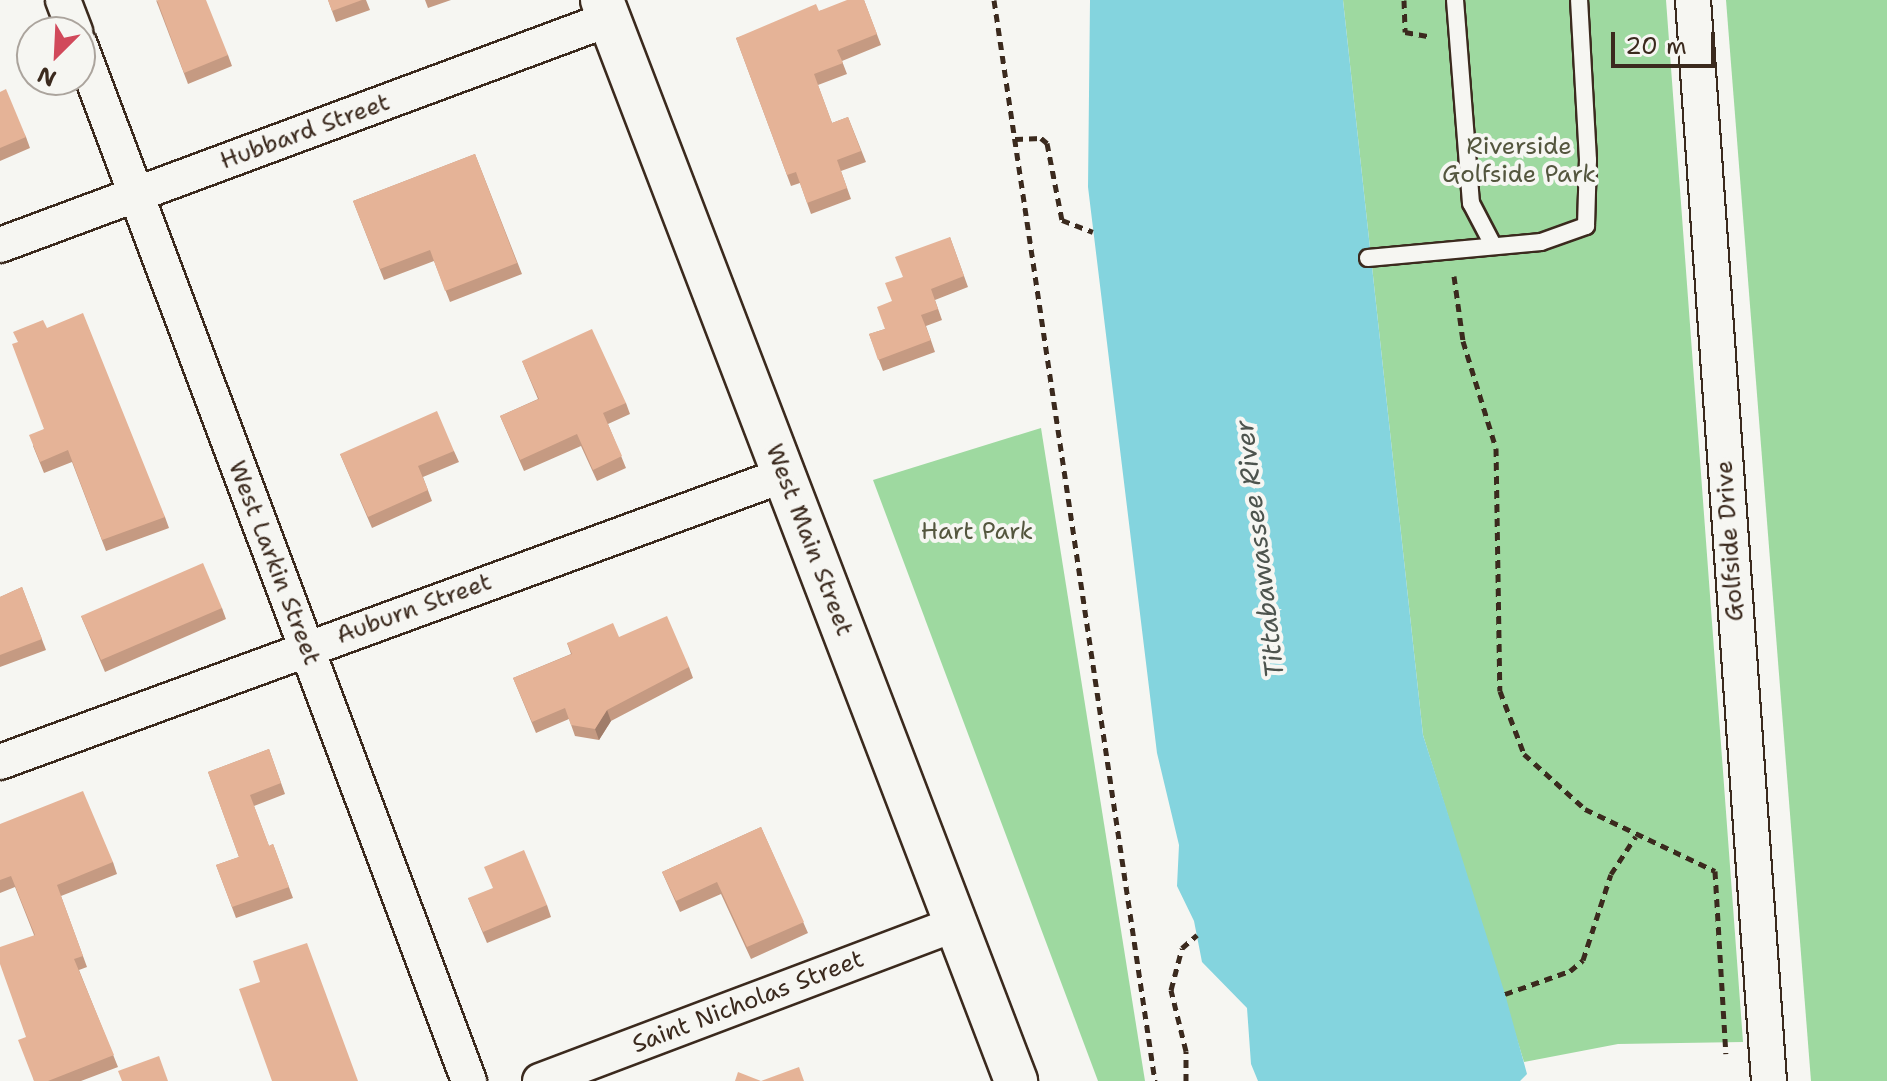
<!DOCTYPE html>
<html>
<head>
<meta charset="utf-8">
<style>
  body { margin:0 }
  #map { position:relative; width:1887px; height:1081px; overflow:hidden; background:#f6f6f2; font-family:"Shantell Sans",sans-serif }
  div>[style] { position:absolute }
  .green>* { inset:0; background:#9ed9a0 }
  .water>* { inset:0; background:#84d4de }
  .path>* { height:5px; margin-top:-2.5px; transform-origin:0; background:repeating-linear-gradient(90deg,#3b2a1e 0 8px,transparent 0 14px) }
  .roads { filter:drop-shadow(2px 0 #3b2a1e) drop-shadow(-2px 0 #3b2a1e) drop-shadow(0 2px #3b2a1e) drop-shadow(0 -2px #3b2a1e) }
  .service>* { height:16px; margin:-8px; padding:0 8px; transform-origin:8px; border-radius:8px; background:#f6f6f2 }
  .minor>* { height:34px; margin:-17px; padding:0 17px; transform-origin:17px; border-radius:17px; background:#f6f6f2 }
  .tertiary>* { height:42px; margin:-21px; padding:0 21px; transform-origin:21px; border-radius:21px; background:#f6f6f2 }
  .wall>* { inset:0; background:#c59a82 }
  .shaded-wall>* { inset:0; background:#a07d6a }
  .building>* { inset:0; background:#e5b397 }
  span { translate:-50% -50%; white-space:nowrap; text-align:center; line-height:1.15; -webkit-text-stroke:8px #f6f6f2; paint-order:stroke }
  .street-label { font-size:24px; color:#3b2a1e }
  .park-label { font-size:24px; color:#54563e }
  .water-label { font-size:26px; color:#4d544e; font-style:italic }
  .north { position:absolute; left:16px; top:16px; width:80px; height:80px; box-sizing:border-box; background:#f6f6f2; border:2px solid #aba49d; border-radius:50%; rotate:204deg; font-size:22px; font-weight:700; line-height:32px; text-align:center; color:#3b2a1e }
  .north::after { content:''; display:block; margin:auto; width:28px; height:36px; background:#d1495b; clip-path:polygon(50% 0,100% 100%,50% 72%,0 100%) }
  .scale { position:absolute; left:1611px; top:32px; width:104px; height:36px; box-sizing:border-box; border:4px solid #3b2a1e; border-top:0; padding-left:10px; font-size:24px; line-height:28px; white-space:nowrap; color:#3b2a1e; -webkit-text-stroke:6px #f6f6f2; paint-order:stroke }
</style>
</head>
<body>
<div id="map">
  <div class="green">
    <div style="clip-path:polygon(1343px 0,1666px 0,1743px 1042px,1618px 1044px,1524px 1062px,1423px 735px)"></div>
    <div style="clip-path:polygon(1726px 0,1887px 0,1887px 1081px,1811px 1081px)"></div>
    <div style="clip-path:polygon(1041px 428px,1145px 1081px,1098px 1081px,873px 480px)"></div>
  </div>
  <div class="water">
    <div style="clip-path:polygon(1090px 0,1343px 0,1423px 735px,1505px 994px,1527px 1074px,1520px 1081px,1258px 1081px,1251px 1064px,1247px 1008px,1202px 962px,1194px 921px,1177px 886px,1179px 845px,1157px 753px,1088px 187px)"></div>
  </div>
  <div class="path">
    <div style="left:994px;top:0;width:1093px;rotate:81.53deg"></div>
    <div style="left:1404px;top:0;width:32px;rotate:88deg"></div>
    <div style="left:1405px;top:32px;width:27px;rotate:10deg"></div>
    <div style="left:1015px;top:139px;width:26px;rotate:-2deg"></div>
    <div style="left:1041px;top:138px;width:8px;rotate:40deg"></div>
    <div style="left:1047px;top:143px;width:78px;rotate:79deg"></div>
    <div style="left:1062px;top:220px;width:33px;rotate:21deg"></div>
    <div style="left:1454px;top:276px;width:66px;rotate:82.1deg"></div>
    <div style="left:1463px;top:341px;width:112px;rotate:72.9deg"></div>
    <div style="left:1496px;top:448px;width:243px;rotate:89.1deg"></div>
    <div style="left:1500px;top:691px;width:67px;rotate:69.1deg"></div>
    <div style="left:1524px;top:754px;width:82px;rotate:42deg"></div>
    <div style="left:1585px;top:809px;width:144px;rotate:25.5deg"></div>
    <div style="left:1715px;top:871px;width:183px;rotate:86.6deg"></div>
    <div style="left:1505px;top:994px;width:69px;rotate:-19.5deg"></div>
    <div style="left:1570px;top:971px;width:17px;rotate:-40deg"></div>
    <div style="left:1583px;top:960px;width:90px;rotate:-72deg"></div>
    <div style="left:1611px;top:874px;width:45px;rotate:-56.7deg"></div>
    <div style="left:1186px;top:1081px;width:30px;rotate:-90deg"></div>
    <div style="left:1186px;top:1051px;width:63px;rotate:-103.8deg"></div>
    <div style="left:1171px;top:990px;width:43px;rotate:-75.3deg"></div>
    <div style="left:1182px;top:948px;width:20px;rotate:-41deg"></div>
  </div>
  <div class="roads">
    <div class="service">
      <div style="left:1455px;top:0;width:204px;rotate:85.5deg"></div>
      <div style="left:1471px;top:203px;width:47px;rotate:62.4deg"></div>
      <div style="left:1368px;top:258px;width:174px;rotate:-5.3deg"></div>
      <div style="left:1541px;top:242px;width:48px;rotate:-19.6deg"></div>
      <div style="left:1586px;top:226px;width:66px;rotate:-88.3deg"></div>
      <div style="left:1588px;top:160px;width:160px;rotate:-93.2deg"></div>
    </div>
    <div class="minor">
      <div style="left:63px;top:0;width:34px;rotate:69deg"></div>
      <div style="left:1693px;top:0;width:1084px;rotate:85.98deg"></div>
      <div style="left:80px;top:45px;width:1107px;rotate:69.42deg"></div>
      <div style="left:0;top:245px;width:650px;rotate:-20.36deg"></div>
      <div style="left:0;top:762px;width:835px;rotate:-20.11deg"></div>
      <div style="left:540px;top:1081px;width:444px;rotate:-20.7deg"></div>
    </div>
    <div class="tertiary">
      <div style="left:602px;top:0;width:1158px;rotate:69.04deg"></div>
    </div>
  </div>
  <div class="wall">
    <div style="clip-path:polygon(156px 0,228px 55px,232px 66px,188px 84px)"></div>
    <div style="clip-path:polygon(328px 0,366px 0,370px 10px,336px 22px)"></div>
    <div style="clip-path:polygon(425px 0,451px 0,428px 8px)"></div>
    <div style="clip-path:polygon(864px 0,881px 45px,842px 61px,847px 74px,818px 85px,832px 123px,848px 117px,866px 162px,841px 171px,851px 199px,811px 214px,800px 183px,791px 186px,736px 38px,819px 11px)"></div>
    <div style="clip-path:polygon(0 92px,26px 137px,30px 148px,0 161px)"></div>
    <div style="clip-path:polygon(475px 154px,522px 274px,450px 302px,434px 261px,384px 280px,353px 201px)"></div>
    <div style="clip-path:polygon(950px 237px,968px 287px,935px 300px,942px 320px,926px 326px,935px 352px,883px 371px,869px 334px,885px 329px,892px 301px,903px 277px)"></div>
    <div style="clip-path:polygon(47px 328px,165px 517px,169px 528px,106px 551px,72px 462px,44px 473px,33px 446px,44px 429px)"></div>
    <div style="clip-path:polygon(522px 361px,626px 403px,630px 414px,608px 424px,626px 468px,597px 481px,581px 446px,524px 471px,500px 416px,538px 399px)"></div>
    <div style="clip-path:polygon(454px 451px,459px 462px,423px 477px,432px 501px,372px 528px,340px 454px)"></div>
    <div style="clip-path:polygon(22px 587px,46px 650px,0 667px,0 597px)"></div>
    <div style="clip-path:polygon(222px 608px,226px 619px,105px 672px,81px 616px)"></div>
    <div style="clip-path:polygon(619px 637px,689px 667px,693px 678px,611px 721px,599px 740px,575px 736px,569px 719px,536px 733px,513px 678px,571px 654px,567px 643px)"></div>
    <div style="clip-path:polygon(269px 749px,285px 794px,254px 806px,269px 846px,273px 844px,293px 898px,236px 918px,216px 865px,239px 857px,208px 772px)"></div>
    <div style="clip-path:polygon(0 824px,113px 862px,117px 874px,61px 896px,87px 967px,79px 970px,118px 1067px,81px 1081px,34px 1081px,26px 1037px,34px 935px,15px 887px,0 893px)"></div>
    <div style="clip-path:polygon(761px 827px,808px 933px,751px 959px,721px 894px,680px 912px,662px 872px)"></div>
    <div style="clip-path:polygon(468px 898px,547px 905px,551px 917px,487px 943px)"></div>
  </div>
  <div class="shaded-wall">
    <div style="clip-path:polygon(607px 710px,611px 721px,599px 740px,595px 729px)"></div>
  </div>
  <div class="building">
    <div style="clip-path:polygon(157px 0,206px 0,228px 55px,184px 73px)"></div>
    <div style="clip-path:polygon(328px 0,362px 0,332px 11px)"></div>
    <div style="clip-path:polygon(847px 0,864px 0,877px 34px,837px 50px,843px 63px,814px 74px,832px 123px,848px 117px,861px 151px,837px 160px,847px 188px,807px 203px,796px 172px,787px 175px,736px 38px,816px 4px,819px 11px)"></div>
    <div style="clip-path:polygon(6px 89px,26px 137px,0 148px,0 92px)"></div>
    <div style="clip-path:polygon(475px 154px,517px 263px,445px 291px,430px 250px,380px 269px,353px 201px)"></div>
    <div style="clip-path:polygon(950px 237px,964px 276px,931px 289px,938px 309px,921px 315px,931px 340px,878px 360px,869px 334px,885px 329px,877px 307px,892px 301px,885px 283px,903px 277px,895px 257px)"></div>
    <div style="clip-path:polygon(83px 313px,165px 517px,102px 540px,68px 450px,40px 462px,29px 435px,44px 429px,12px 344px,18px 342px,13px 332px,43px 320px,47px 328px)"></div>
    <div style="clip-path:polygon(592px 329px,626px 403px,603px 413px,622px 456px,593px 470px,577px 434px,520px 460px,500px 416px,539px 399px,522px 361px)"></div>
    <div style="clip-path:polygon(437px 411px,454px 451px,418px 466px,428px 490px,368px 517px,340px 454px)"></div>
    <div style="clip-path:polygon(203px 563px,222px 608px,101px 660px,81px 616px)"></div>
    <div style="clip-path:polygon(22px 587px,42px 639px,0 655px,0 597px)"></div>
    <div style="clip-path:polygon(667px 616px,689px 667px,607px 710px,595px 729px,571px 725px,565px 708px,532px 722px,513px 678px,572px 654px,567px 643px,613px 623px,619px 637px)"></div>
    <div style="clip-path:polygon(269px 749px,281px 783px,250px 795px,269px 846px,273px 844px,289px 887px,232px 907px,216px 865px,239px 857px,208px 772px)"></div>
    <div style="clip-path:polygon(83px 791px,113px 862px,57px 885px,83px 956px,74px 959px,114px 1055px,48px 1081px,34px 1081px,18px 1040px,26px 1037px,0 964px,0 947px,35px 935px,11px 876px,0 880px,0 824px)"></div>
    <div style="clip-path:polygon(761px 827px,804px 922px,747px 947px,717px 882px,676px 901px,662px 872px)"></div>
    <div style="clip-path:polygon(524px 850px,547px 905px,483px 932px,468px 898px,493px 888px,484px 867px)"></div>
    <div style="clip-path:polygon(307px 943px,358px 1081px,272px 1081px,239px 989px,260px 982px,253px 961px)"></div>
    <div style="clip-path:polygon(159px 1056px,168px 1081px,122px 1081px,118px 1071px)"></div>
    <div style="clip-path:polygon(799px 1067px,804px 1081px,735px 1081px,738px 1072px,761px 1081px)"></div>
  </div>
  <div class="street-label">
    <span style="left:305px;top:132px;rotate:-20deg">Hubbard Street</span>
    <span style="left:809px;top:540px;rotate:69deg">West Main Street</span>
    <span style="left:1730px;top:541px;rotate:-94deg">Golfside Drive</span>
    <span style="left:274px;top:563px;rotate:69deg">West Larkin Street</span>
    <span style="left:414px;top:609px;rotate:-20deg">Auburn Street</span>
    <span style="left:748px;top:1002px;rotate:-21deg">Saint Nicholas Street</span>
  </div>
  <div class="park-label">
    <span style="left:1519px;top:161px">Riverside<br>Golfside Park</span>
    <span style="left:977px;top:532px">Hart Park</span>
  </div>
  <div class="water-label">
    <span style="left:1259px;top:549px;rotate:-97deg">Tittabawassee River</span>
  </div>
  <div class="north">N</div>
  <div class="scale">20 m</div>
</div>
</body>
</html>
